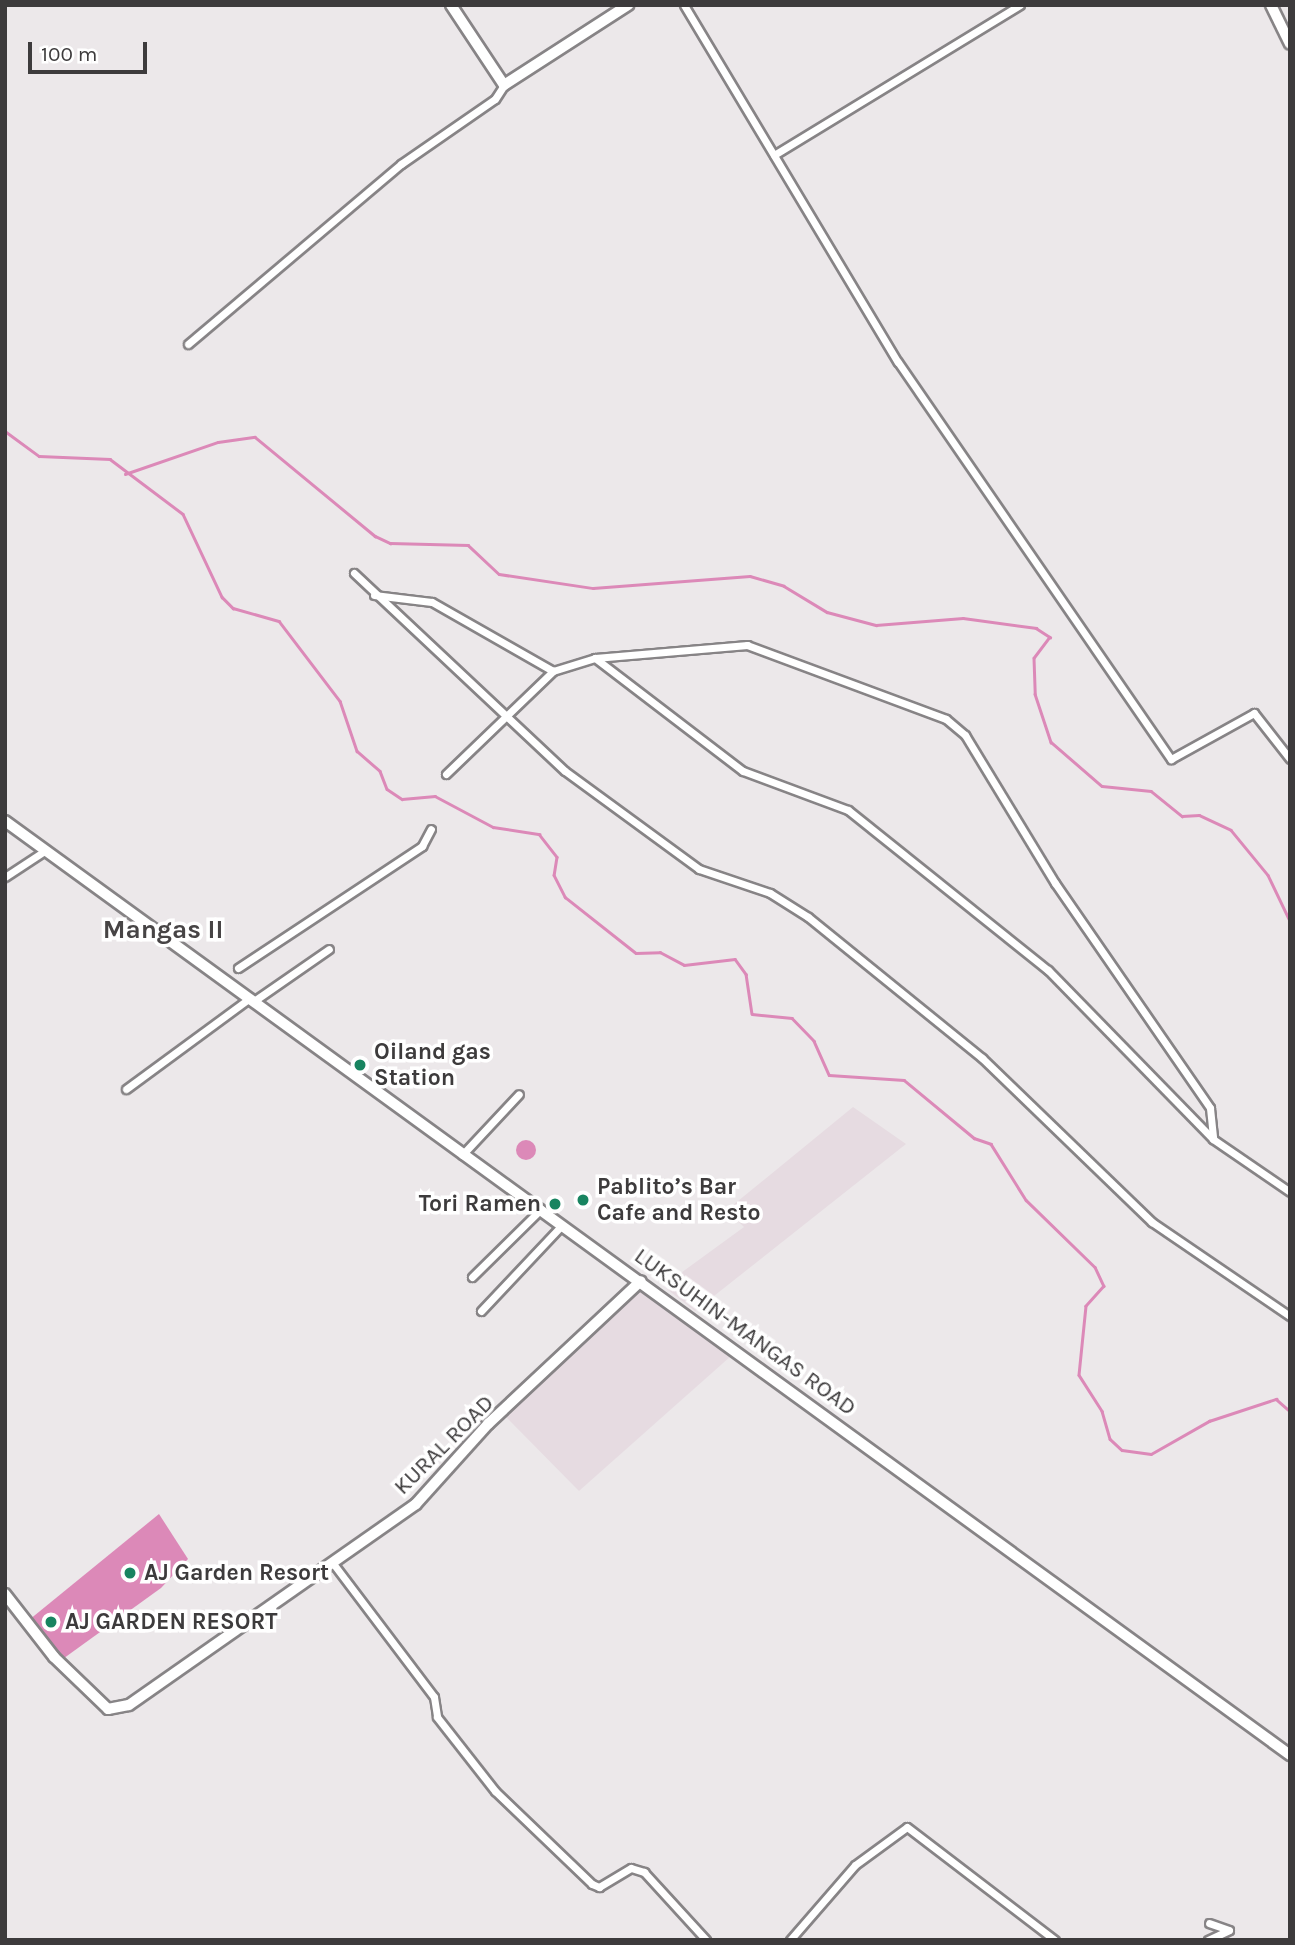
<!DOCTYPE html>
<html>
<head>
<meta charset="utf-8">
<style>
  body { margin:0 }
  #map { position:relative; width:1295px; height:1945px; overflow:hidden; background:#ece8ea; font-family:Karla,sans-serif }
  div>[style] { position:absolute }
  .built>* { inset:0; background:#e6dbe1 }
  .water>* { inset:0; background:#dc89b8 }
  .round { border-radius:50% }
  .stream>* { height:2.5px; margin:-1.25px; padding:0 1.25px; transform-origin:1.25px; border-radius:1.25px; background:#dc89b8 }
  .roads { filter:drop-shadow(2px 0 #878486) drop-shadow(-2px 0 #878486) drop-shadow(0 2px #878486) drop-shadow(0 -2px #878486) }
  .minor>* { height:7px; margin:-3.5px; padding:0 3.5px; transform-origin:3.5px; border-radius:3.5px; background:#fff }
  .tertiary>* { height:10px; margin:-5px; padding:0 5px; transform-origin:5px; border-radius:5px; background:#fff }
  .secondary>* { height:10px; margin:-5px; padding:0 5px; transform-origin:5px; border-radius:5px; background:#fff }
  .dots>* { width:19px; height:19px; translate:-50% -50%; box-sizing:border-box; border:4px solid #fff; border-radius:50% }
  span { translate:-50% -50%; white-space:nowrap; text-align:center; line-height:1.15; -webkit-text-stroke:7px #fff; paint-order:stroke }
  .poi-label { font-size:23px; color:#3d3b3c; font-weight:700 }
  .left { translate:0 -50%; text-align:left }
  .right { translate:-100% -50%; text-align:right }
  .street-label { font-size:23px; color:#3d3b3c }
  .quarter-label { font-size:26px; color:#474445; font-weight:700 }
  .frame { position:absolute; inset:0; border:7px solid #3d3b3c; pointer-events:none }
  .scale { position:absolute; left:28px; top:42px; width:119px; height:32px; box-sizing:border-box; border:4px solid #3d3b3c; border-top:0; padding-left:9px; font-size:21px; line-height:24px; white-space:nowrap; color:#3d3b3c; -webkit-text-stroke:5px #fff; paint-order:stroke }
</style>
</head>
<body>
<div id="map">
  <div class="built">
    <div style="clip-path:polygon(853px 1107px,906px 1144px,695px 1311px,663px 1286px,744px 1227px,727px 1210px)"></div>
    <div style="clip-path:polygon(642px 1286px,731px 1356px,579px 1491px,506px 1417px)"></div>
  </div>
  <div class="water">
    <div class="round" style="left:516px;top:1140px;width:20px;height:20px"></div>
    <div style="clip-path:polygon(159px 1514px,188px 1559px,161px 1588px,60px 1661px,29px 1620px)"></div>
  </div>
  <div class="stream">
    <div style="left:5px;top:431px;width:42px;rotate:36.3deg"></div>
    <div style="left:39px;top:456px;width:71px;rotate:2.4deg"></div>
    <div style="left:110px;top:459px;width:91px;rotate:37deg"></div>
    <div style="left:183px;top:514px;width:92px;rotate:64.8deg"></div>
    <div style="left:222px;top:597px;width:16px;rotate:45deg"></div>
    <div style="left:233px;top:608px;width:48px;rotate:15.8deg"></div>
    <div style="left:279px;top:621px;width:101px;rotate:52.7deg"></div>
    <div style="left:340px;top:701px;width:53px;rotate:71.2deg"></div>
    <div style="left:357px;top:751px;width:30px;rotate:41deg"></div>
    <div style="left:380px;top:771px;width:19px;rotate:69deg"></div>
    <div style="left:387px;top:789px;width:18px;rotate:34deg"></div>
    <div style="left:402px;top:799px;width:33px;rotate:-5deg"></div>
    <div style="left:435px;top:796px;width:66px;rotate:28.1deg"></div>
    <div style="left:493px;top:827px;width:47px;rotate:8.7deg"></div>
    <div style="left:539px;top:834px;width:29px;rotate:52deg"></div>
    <div style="left:557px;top:857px;width:18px;rotate:99deg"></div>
    <div style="left:554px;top:875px;width:25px;rotate:63deg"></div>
    <div style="left:565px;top:897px;width:90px;rotate:38.3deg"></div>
    <div style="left:636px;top:953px;width:24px;rotate:-2deg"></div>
    <div style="left:660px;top:952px;width:27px;rotate:28deg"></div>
    <div style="left:684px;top:965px;width:51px;rotate:-6.7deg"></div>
    <div style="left:735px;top:959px;width:19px;rotate:54deg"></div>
    <div style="left:746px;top:974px;width:40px;rotate:81.5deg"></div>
    <div style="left:752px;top:1014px;width:40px;rotate:5.7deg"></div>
    <div style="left:792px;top:1018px;width:32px;rotate:46deg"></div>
    <div style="left:814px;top:1041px;width:37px;rotate:66deg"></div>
    <div style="left:829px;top:1075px;width:75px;rotate:3.8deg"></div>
    <div style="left:904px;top:1080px;width:91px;rotate:39.6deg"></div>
    <div style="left:974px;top:1138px;width:18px;rotate:19deg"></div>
    <div style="left:991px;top:1144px;width:66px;rotate:58deg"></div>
    <div style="left:1026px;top:1200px;width:96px;rotate:44.2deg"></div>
    <div style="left:1095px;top:1267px;width:21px;rotate:65deg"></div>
    <div style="left:1104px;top:1286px;width:27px;rotate:132deg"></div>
    <div style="left:1086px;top:1306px;width:69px;rotate:95.8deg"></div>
    <div style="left:1079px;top:1375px;width:43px;rotate:57.4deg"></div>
    <div style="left:1102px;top:1411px;width:29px;rotate:74deg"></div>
    <div style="left:1110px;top:1439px;width:16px;rotate:43deg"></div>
    <div style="left:1122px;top:1450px;width:29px;rotate:8deg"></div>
    <div style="left:1151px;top:1454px;width:67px;rotate:-29.6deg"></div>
    <div style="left:1209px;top:1421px;width:71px;rotate:-18.2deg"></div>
    <div style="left:1276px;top:1399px;width:18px;rotate:41deg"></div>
    <div style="left:125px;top:474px;width:98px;rotate:-19deg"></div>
    <div style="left:218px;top:442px;width:37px;rotate:-8deg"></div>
    <div style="left:255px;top:437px;width:156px;rotate:39.5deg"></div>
    <div style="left:375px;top:536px;width:17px;rotate:25deg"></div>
    <div style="left:390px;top:543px;width:78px;rotate:1.5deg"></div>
    <div style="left:468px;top:545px;width:42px;rotate:43.1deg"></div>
    <div style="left:499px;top:574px;width:95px;rotate:8.5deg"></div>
    <div style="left:593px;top:588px;width:157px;rotate:-4.4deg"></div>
    <div style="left:750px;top:576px;width:35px;rotate:16deg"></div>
    <div style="left:784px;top:586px;width:50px;rotate:31.2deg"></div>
    <div style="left:827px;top:612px;width:51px;rotate:14.9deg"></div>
    <div style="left:876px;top:625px;width:87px;rotate:-4.6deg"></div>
    <div style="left:963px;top:618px;width:74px;rotate:7.8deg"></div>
    <div style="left:1036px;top:628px;width:17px;rotate:33deg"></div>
    <div style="left:1050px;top:637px;width:26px;rotate:127deg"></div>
    <div style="left:1034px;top:658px;width:36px;rotate:88deg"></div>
    <div style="left:1035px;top:694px;width:51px;rotate:71.6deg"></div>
    <div style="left:1051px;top:742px;width:67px;rotate:40.8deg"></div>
    <div style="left:1102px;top:786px;width:49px;rotate:5.8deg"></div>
    <div style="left:1151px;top:791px;width:40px;rotate:39deg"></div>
    <div style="left:1182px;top:816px;width:17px;rotate:-3deg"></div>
    <div style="left:1199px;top:815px;width:35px;rotate:25deg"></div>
    <div style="left:1231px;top:830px;width:58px;rotate:50.6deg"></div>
    <div style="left:1268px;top:875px;width:51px;rotate:64.4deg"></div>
  </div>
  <div class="roads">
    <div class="minor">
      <div style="left:684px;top:5px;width:416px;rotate:59.1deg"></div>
      <div style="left:898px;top:362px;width:482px;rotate:55.5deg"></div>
      <div style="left:1171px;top:759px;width:95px;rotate:-29deg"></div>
      <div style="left:1254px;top:713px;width:58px;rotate:52deg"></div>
      <div style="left:774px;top:155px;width:288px;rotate:-31.4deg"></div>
      <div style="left:188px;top:344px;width:279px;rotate:-40.2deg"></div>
      <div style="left:401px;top:164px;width:114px;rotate:-34.7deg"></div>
      <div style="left:495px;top:99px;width:17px;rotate:-57deg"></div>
      <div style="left:354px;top:573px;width:289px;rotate:43.2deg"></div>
      <div style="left:565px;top:771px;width:166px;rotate:36.2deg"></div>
      <div style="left:699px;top:869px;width:75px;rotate:18.7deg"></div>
      <div style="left:770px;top:893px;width:45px;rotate:32.3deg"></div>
      <div style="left:808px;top:917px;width:224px;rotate:39deg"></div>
      <div style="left:982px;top:1058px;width:236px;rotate:44deg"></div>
      <div style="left:1152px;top:1222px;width:167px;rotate:34.3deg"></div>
      <div style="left:374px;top:595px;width:58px;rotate:6.9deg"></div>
      <div style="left:432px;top:602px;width:139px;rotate:29.7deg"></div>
      <div style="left:595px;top:658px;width:186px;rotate:37.4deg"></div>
      <div style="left:743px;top:771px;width:112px;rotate:20.4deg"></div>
      <div style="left:848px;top:810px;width:256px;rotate:38.7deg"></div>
      <div style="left:1048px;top:970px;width:236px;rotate:45.7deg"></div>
      <div style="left:1213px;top:1139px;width:93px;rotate:34.5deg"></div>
      <div style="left:446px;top:774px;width:149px;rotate:-43.9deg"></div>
      <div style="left:553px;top:671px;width:44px;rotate:-17.2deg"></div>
      <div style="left:595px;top:658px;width:153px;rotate:-4.9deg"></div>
      <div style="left:747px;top:645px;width:212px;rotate:20.4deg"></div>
      <div style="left:946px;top:719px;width:25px;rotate:40deg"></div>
      <div style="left:965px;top:735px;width:173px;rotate:58.7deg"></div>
      <div style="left:1055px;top:883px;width:273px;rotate:55.4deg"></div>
      <div style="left:1210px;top:1108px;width:31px;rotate:84deg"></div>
      <div style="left:5px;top:877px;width:49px;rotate:-33.4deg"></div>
      <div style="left:238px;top:968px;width:221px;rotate:-33.5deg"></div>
      <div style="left:422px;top:846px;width:19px;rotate:-62deg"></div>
      <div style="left:254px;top:1001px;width:91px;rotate:-34.7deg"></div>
      <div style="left:126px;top:1089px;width:154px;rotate:-36.3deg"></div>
      <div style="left:462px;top:1155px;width:83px;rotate:-46.9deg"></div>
      <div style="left:472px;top:1277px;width:97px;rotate:-44.6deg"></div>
      <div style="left:481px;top:1311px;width:118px;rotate:-46.7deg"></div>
      <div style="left:335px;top:1566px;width:164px;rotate:52.9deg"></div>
      <div style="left:434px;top:1697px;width:20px;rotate:81deg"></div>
      <div style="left:437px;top:1717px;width:94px;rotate:51.9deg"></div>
      <div style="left:495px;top:1791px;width:134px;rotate:43.8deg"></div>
      <div style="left:592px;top:1884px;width:8px;rotate:23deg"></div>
      <div style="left:599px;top:1887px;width:37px;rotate:-31deg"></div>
      <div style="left:631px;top:1868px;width:14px;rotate:17deg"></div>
      <div style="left:644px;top:1872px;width:92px;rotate:47.6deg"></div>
      <div style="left:790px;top:1940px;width:99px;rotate:-49.1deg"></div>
      <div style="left:855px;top:1865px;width:64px;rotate:-36.2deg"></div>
      <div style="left:907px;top:1827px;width:186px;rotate:37.4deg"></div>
      <div style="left:1208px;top:1940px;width:23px;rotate:-25deg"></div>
      <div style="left:1229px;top:1930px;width:21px;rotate:-161deg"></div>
    </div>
    <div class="tertiary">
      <div style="left:451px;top:5px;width:96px;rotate:56.5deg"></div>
      <div style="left:504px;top:85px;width:148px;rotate:-32.8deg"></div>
      <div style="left:1271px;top:5px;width:43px;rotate:64deg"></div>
      <div style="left:5px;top:1594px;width:80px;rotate:52.1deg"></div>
      <div style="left:54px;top:1657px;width:75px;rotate:43.9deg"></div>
      <div style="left:108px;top:1709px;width:21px;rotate:-11deg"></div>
      <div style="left:129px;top:1705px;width:350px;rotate:-35deg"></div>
      <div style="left:416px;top:1504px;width:108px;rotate:-48deg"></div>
      <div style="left:488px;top:1424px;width:209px;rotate:-43.1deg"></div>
    </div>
    <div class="secondary">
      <div style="left:5px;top:821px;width:1589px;rotate:36.01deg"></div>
    </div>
  </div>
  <div class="dots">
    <div style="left:360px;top:1065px;background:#188460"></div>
    <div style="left:583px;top:1200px;background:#188460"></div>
    <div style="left:555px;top:1204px;background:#188460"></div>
    <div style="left:130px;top:1573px;background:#188460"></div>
    <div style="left:51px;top:1622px;background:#188460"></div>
  </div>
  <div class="poi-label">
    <span class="left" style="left:374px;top:1065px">Oiland gas<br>Station</span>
    <span class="left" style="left:597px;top:1200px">Pablito’s Bar<br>Cafe and Resto</span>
    <span class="right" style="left:541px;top:1204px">Tori Ramen</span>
    <span class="left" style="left:144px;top:1573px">AJ Garden Resort</span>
    <span class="left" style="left:65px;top:1622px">AJ GARDEN RESORT</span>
  </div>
  <div class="street-label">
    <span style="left:745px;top:1332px;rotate:36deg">LUKSUHIN-MANGAS ROAD</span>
    <span style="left:444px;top:1445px;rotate:-45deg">KURAL ROAD</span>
  </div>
  <div class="quarter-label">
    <span style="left:163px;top:930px">Mangas II</span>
  </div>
  <div class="frame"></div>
  <div class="scale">100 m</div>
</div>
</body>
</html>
